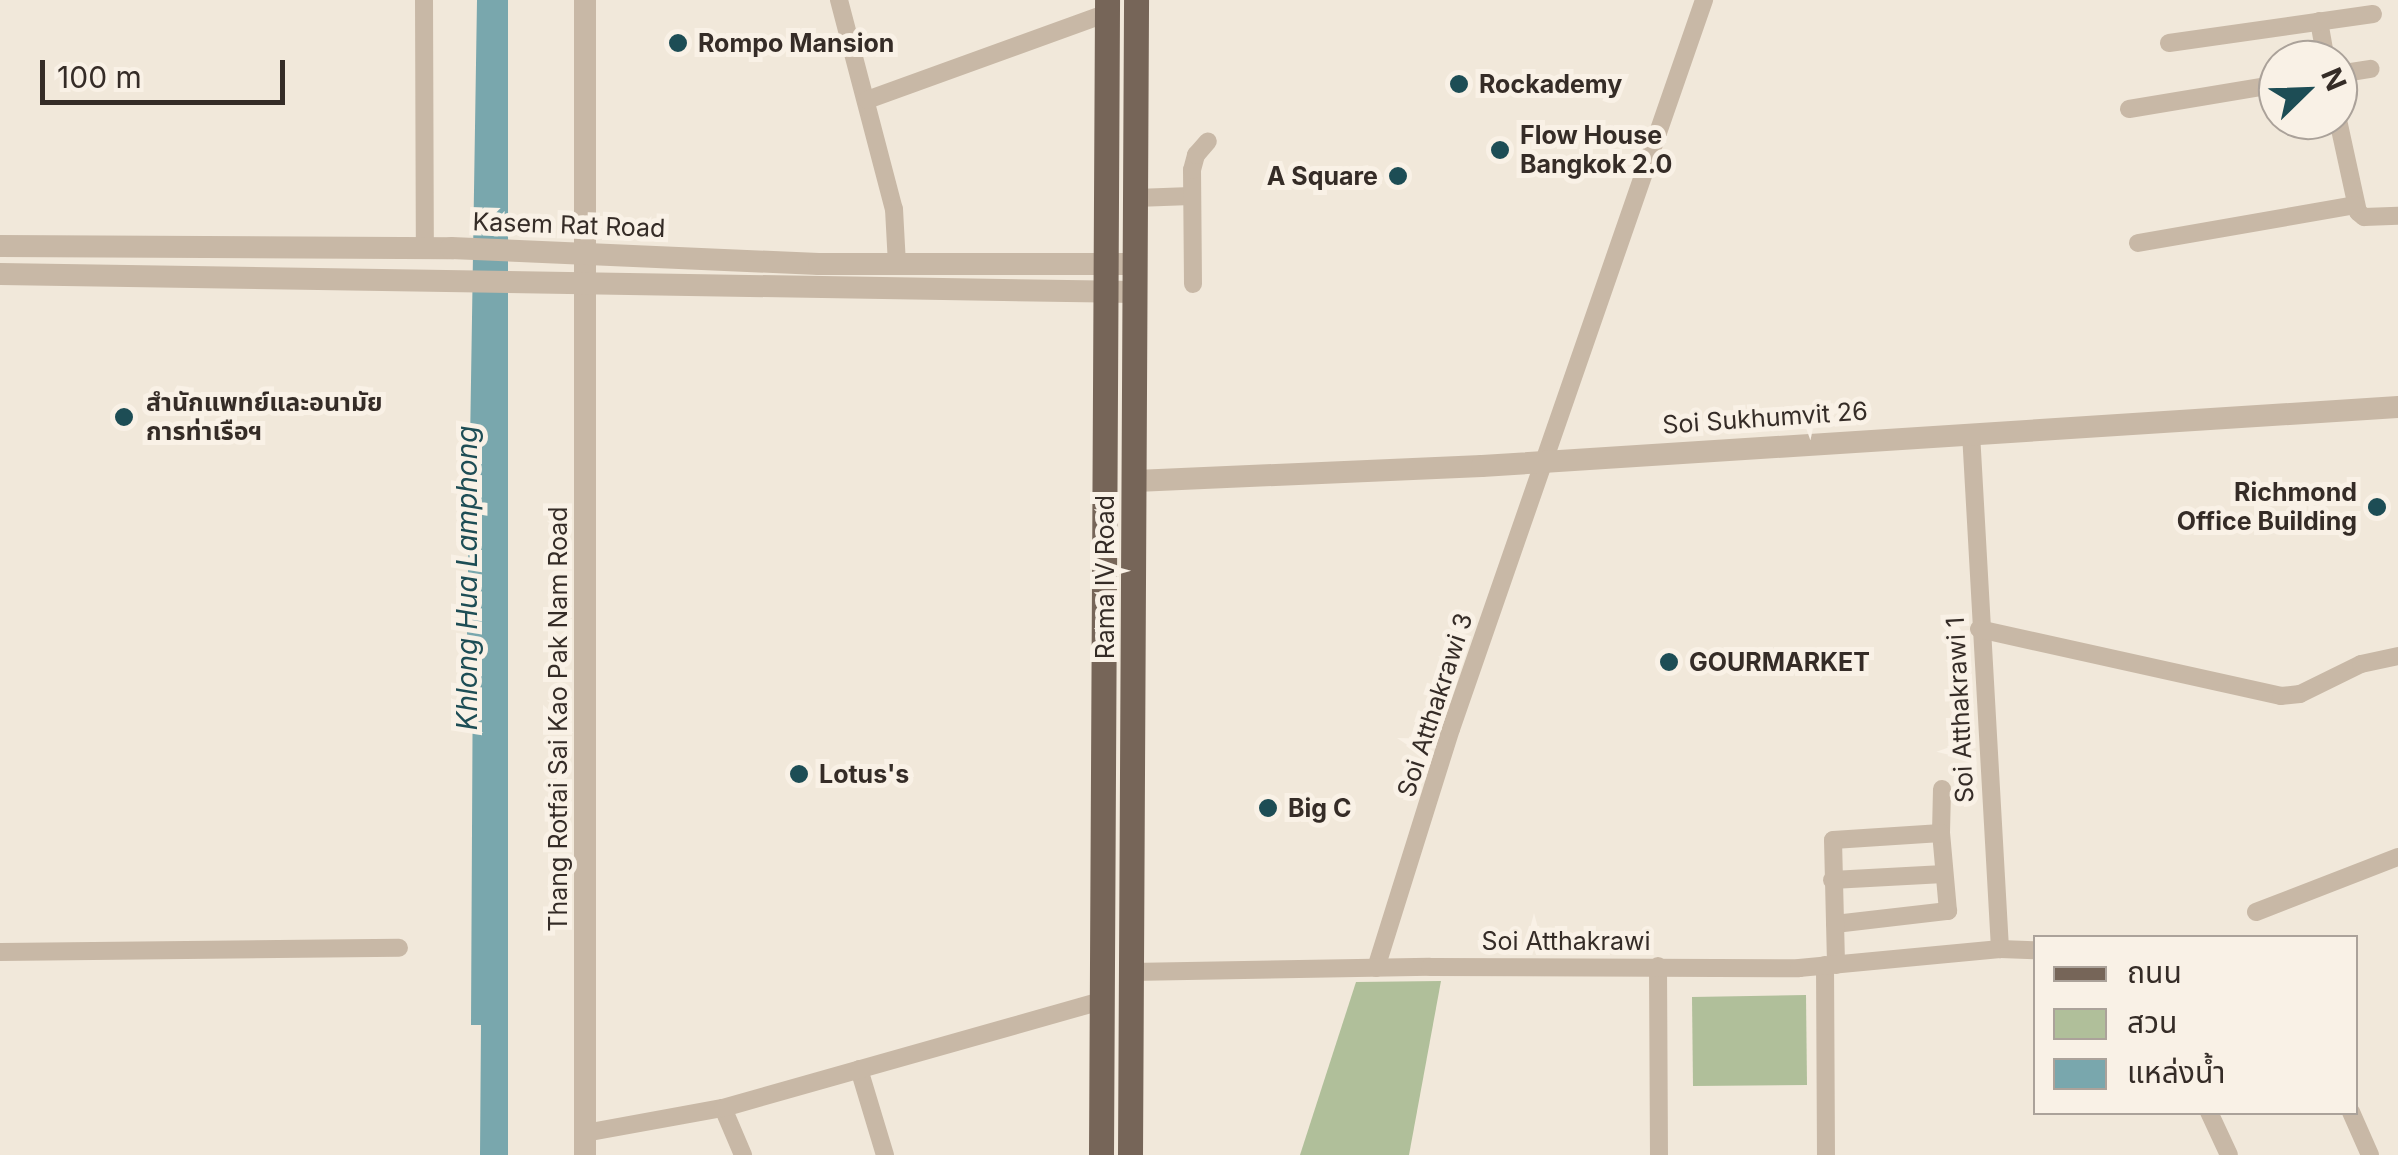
<!DOCTYPE html>
<html>
<head>
<meta charset="utf-8">
<style>
  body { margin:0 }
  #map { position:relative; width:2398px; height:1155px; overflow:hidden; background:#f1e8da; font-family:Inter,"Noto Sans Thai",sans-serif }
  div>[style] { position:absolute }
  .green>* { inset:0; background:#b0bf9a }
  .water>* { inset:0; background:#79a7ad }
  .minor>* { height:18px; margin:-9px; padding:0 9px; transform-origin:9px; border-radius:9px; background:#c8b8a6 }
  .tertiary>* { height:22px; margin:-11px; padding:0 11px; transform-origin:11px; border-radius:11px; background:#c8b8a6 }
  .primary>* { height:25px; margin:-12.5px; padding:0 12.5px; transform-origin:12.5px; border-radius:12.5px; background:#766558 }
  .dots>* { width:28px; height:28px; translate:-50% -50%; box-sizing:border-box; border:5px solid #f9f1e6; border-radius:50% }
  span { translate:-50% -50%; white-space:nowrap; text-align:center; line-height:1.15; -webkit-text-stroke:10px #f9f1e6; paint-order:stroke }
  .poi-label { font-size:25px; color:#352c27; font-weight:700 }
  .left { translate:0 -50%; text-align:left }
  .right { translate:-100% -50%; text-align:right }
  .street-label { font-size:25px; color:#352c27 }
  .water-label { font-size:28px; color:#1d4d55; font-style:italic }
  .legend { position:absolute; left:2033px; top:935px; width:325px; height:180px; box-sizing:border-box; background:#f9f1e6; border:2px solid #aba29a; margin:0; padding:12px 18px; list-style:none; font-size:30px; color:#352c27 }
  .legend li { display:flex; align-items:center; gap:20px; height:50px }
  .legend b { width:50px; border:2px solid #aba29a }
  .north { position:absolute; left:2258px; top:40px; width:100px; height:100px; box-sizing:border-box; background:#f9f1e6; border:2px solid #aba29a; border-radius:50%; rotate:67deg; font-size:28px; font-weight:700; line-height:40px; text-align:center; color:#352c27 }
  .north::after { content:''; display:block; margin:auto; width:35px; height:45px; background:#1d4d55; clip-path:polygon(50% 0,100% 100%,50% 72%,0 100%) }
  .scale { position:absolute; left:40px; top:60px; width:245px; height:45px; box-sizing:border-box; border:5px solid #352c27; border-top:0; padding-left:12px; font-size:30px; line-height:35px; white-space:nowrap; color:#352c27; -webkit-text-stroke:8px #f9f1e6; paint-order:stroke }
</style>
</head>
<body>
<div id="map">
  <div class="green">
    <div style="clip-path:polygon(1441px 981px,1409px 1155px,1300px 1155px,1356px 982px)"></div>
    <div style="clip-path:polygon(1806px 995px,1807px 1085px,1693px 1086px,1692px 997px)"></div>
  </div>
  <div class="water">
    <div style="clip-path:polygon(477px 0,508px 0,508px 1155px,480px 1155px,481px 1025px,471px 1025px,473px 637px,467px 636px)"></div>
  </div>
  <div class="minor">
    <div style="left:424px;top:0;width:248px;rotate:89.8deg"></div>
    <div style="left:839px;top:0;width:216px;rotate:75.3deg"></div>
    <div style="left:894px;top:209px;width:56px;rotate:86.9deg"></div>
    <div style="left:2319px;top:21px;width:40px;rotate:80deg"></div>
    <div style="left:2169px;top:43px;width:206px;rotate:-8.1deg"></div>
    <div style="left:2338px;top:74px;width:33px;rotate:-9deg"></div>
    <div style="left:867px;top:100px;width:255px;rotate:-19.9deg"></div>
    <div style="left:2129px;top:109px;width:151px;rotate:-9.5deg"></div>
    <div style="left:2338px;top:120px;width:94px;rotate:77.7deg"></div>
    <div style="left:2358px;top:212px;width:8px;rotate:40deg"></div>
    <div style="left:2364px;top:217px;width:34px;rotate:-2deg"></div>
    <div style="left:1136px;top:198px;width:55px;rotate:-2.1deg"></div>
    <div style="left:2138px;top:243px;width:220px;rotate:-9.9deg"></div>
    <div style="left:1193px;top:284px;width:114px;rotate:-90.5deg"></div>
    <div style="left:1192px;top:170px;width:16px;rotate:-75deg"></div>
    <div style="left:1196px;top:155px;width:18px;rotate:-49deg"></div>
    <div style="left:1971px;top:433px;width:517px;rotate:86.78deg"></div>
    <div style="left:2000px;top:949px;width:36px;rotate:2deg"></div>
    <div style="left:1979px;top:629px;width:309px;rotate:12.5deg"></div>
    <div style="left:2281px;top:696px;width:19px;rotate:-6deg"></div>
    <div style="left:2300px;top:694px;width:68px;rotate:-26.2deg"></div>
    <div style="left:2361px;top:664px;width:38px;rotate:-12deg"></div>
    <div style="left:1941px;top:833px;width:44px;rotate:-88.7deg"></div>
    <div style="left:1832px;top:880px;width:112px;rotate:-3.1deg"></div>
    <div style="left:2256px;top:912px;width:152px;rotate:-21.2deg"></div>
    <div style="left:1835px;top:924px;width:114px;rotate:-6.6deg"></div>
    <div style="left:1948px;top:911px;width:78px;rotate:-95.1deg"></div>
    <div style="left:1941px;top:833px;width:108px;rotate:176.3deg"></div>
    <div style="left:1833px;top:840px;width:125px;rotate:88.6deg"></div>
    <div style="left:0;top:952px;width:399px;rotate:-0.6deg"></div>
    <div style="left:1825px;top:965px;width:190px;rotate:89.7deg"></div>
    <div style="left:1658px;top:966px;width:189px;rotate:89.7deg"></div>
    <div style="left:1376px;top:968px;width:250px;rotate:-72.6deg"></div>
    <div style="left:1451px;top:729px;width:772px;rotate:-70.86deg"></div>
    <div style="left:1131px;top:972px;width:299px;rotate:-1deg"></div>
    <div style="left:1430px;top:967px;width:369px;rotate:0.2deg"></div>
    <div style="left:1799px;top:968px;width:202px;rotate:-5.4deg"></div>
    <div style="left:859px;top:1069px;width:90px;rotate:73.2deg"></div>
    <div style="left:723px;top:1108px;width:51px;rotate:66.9deg"></div>
    <div style="left:2209px;top:1112px;width:47px;rotate:65.1deg"></div>
    <div style="left:2351px;top:1112px;width:47px;rotate:66.2deg"></div>
    <div style="left:585px;top:1133px;width:140px;rotate:-10.3deg"></div>
    <div style="left:723px;top:1108px;width:393px;rotate:-15.8deg"></div>
  </div>
  <div class="tertiary">
    <div style="left:585px;top:0;width:1155px;rotate:90deg"></div>
    <div style="left:0;top:246px;width:451px;rotate:0.3deg"></div>
    <div style="left:451px;top:248px;width:368px;rotate:2.5deg"></div>
    <div style="left:819px;top:264px;width:316px"></div>
    <div style="left:0;top:274px;width:1136px;rotate:0.91deg"></div>
    <div style="left:1136px;top:481px;width:346px;rotate:-2.5deg"></div>
    <div style="left:1482px;top:466px;width:918px;rotate:-3.69deg"></div>
  </div>
  <div class="primary">
    <div style="left:1101px;top:1155px;width:1155px;rotate:-89.7deg"></div>
    <div style="left:1130px;top:1155px;width:1155px;rotate:-89.7deg"></div>
  </div>
  <div class="dots">
    <div style="left:678px;top:43px;background:#1d4d55"></div>
    <div style="left:1459px;top:84px;background:#1d4d55"></div>
    <div style="left:1500px;top:150px;background:#1d4d55"></div>
    <div style="left:1398px;top:176px;background:#1d4d55"></div>
    <div style="left:124px;top:417px;background:#1d4d55"></div>
    <div style="left:2377px;top:507px;background:#1d4d55"></div>
    <div style="left:1669px;top:662px;background:#1d4d55"></div>
    <div style="left:799px;top:774px;background:#1d4d55"></div>
    <div style="left:1268px;top:808px;background:#1d4d55"></div>
  </div>
  <div class="poi-label">
    <span class="left" style="left:698px;top:43px">Rompo Mansion</span>
    <span class="left" style="left:1479px;top:84px">Rockademy</span>
    <span class="left" style="left:1520px;top:150px">Flow House<br>Bangkok 2.0</span>
    <span class="right" style="left:1378px;top:176px">A Square</span>
    <span class="left" style="left:146px;top:417px">สำนักแพทย์และอนามัย<br>การท่าเรือฯ</span>
    <span class="right" style="left:2357px;top:507px">Richmond<br>Office Building</span>
    <span class="left" style="left:1689px;top:662px">GOURMARKET</span>
    <span class="left" style="left:819px;top:774px">Lotus's</span>
    <span class="left" style="left:1288px;top:808px">Big C</span>
  </div>
  <div class="street-label">
    <span style="left:569px;top:225px;rotate:2deg">Kasem Rat Road</span>
    <span style="left:1765px;top:418px;rotate:-4deg">Soi Sukhumvit 26</span>
    <span style="left:1105px;top:577px;rotate:-90deg">Rama IV Road</span>
    <span style="left:1435px;top:705px;rotate:-72deg">Soi Atthakrawi 3</span>
    <span style="left:1960px;top:710px;rotate:-93deg">Soi Atthakrawi 1</span>
    <span style="left:558px;top:719px;rotate:-90deg">Thang Rotfai Sai Kao Pak Nam Road</span>
    <span style="left:1566px;top:941px">Soi Atthakrawi</span>
  </div>
  <div class="water-label">
    <span style="left:467px;top:578px;rotate:-90deg">Khlong Hua Lamphong</span>
  </div>
  <ul class="legend">
  <li><b style="height:12px;background:#766558"></b>ถนน</li>
  <li><b style="height:28px;background:#b0bf9a"></b>สวน</li>
  <li><b style="height:28px;background:#79a7ad"></b>แหล่งน้ำ</li>
  </ul>
  <div class="north">N</div>
  <div class="scale">100 m</div>
</div>
</body>
</html>
